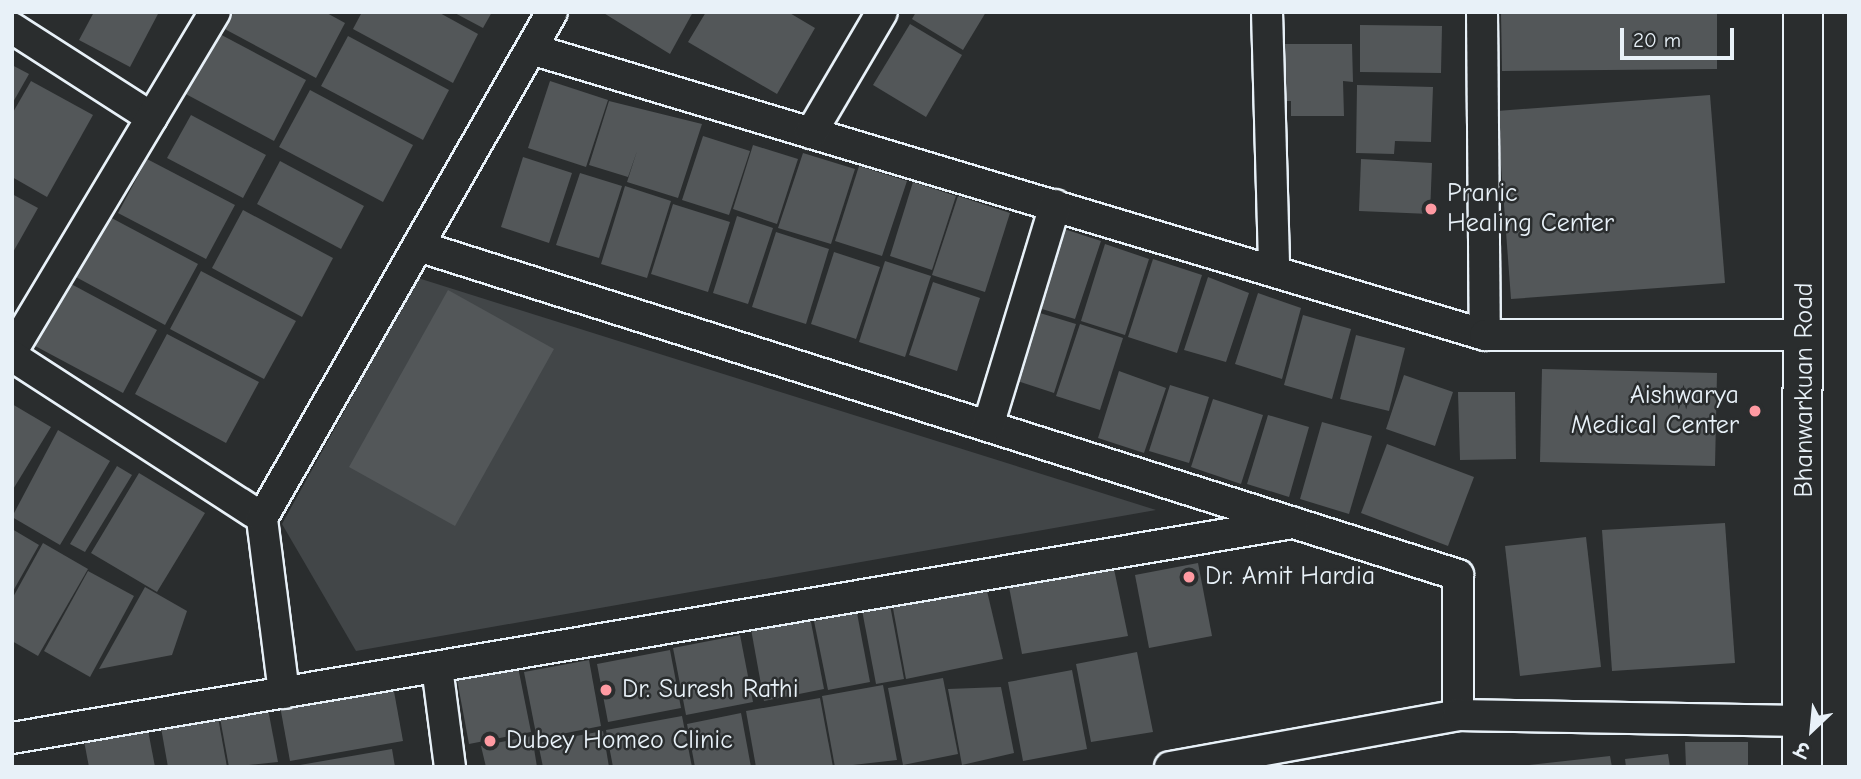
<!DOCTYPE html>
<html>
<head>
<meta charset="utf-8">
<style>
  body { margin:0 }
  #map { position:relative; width:1861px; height:779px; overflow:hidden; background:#2a2d2e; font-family:"Comic Neue","Playpen Sans Deva",sans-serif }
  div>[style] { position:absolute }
  .green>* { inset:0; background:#424648 }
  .building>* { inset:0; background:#535759 }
  .roads { filter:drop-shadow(2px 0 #e8f1f8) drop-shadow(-2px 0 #e8f1f8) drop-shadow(0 2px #e8f1f8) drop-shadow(0 -2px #e8f1f8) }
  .street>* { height:30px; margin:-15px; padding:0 15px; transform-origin:15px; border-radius:15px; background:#2a2d2e }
  .secondary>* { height:38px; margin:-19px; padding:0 19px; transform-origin:19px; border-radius:19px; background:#2a2d2e }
  .dots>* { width:19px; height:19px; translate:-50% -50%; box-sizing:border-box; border:4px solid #2a2d2e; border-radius:50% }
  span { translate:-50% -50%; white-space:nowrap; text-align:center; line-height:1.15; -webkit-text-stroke:5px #2a2d2e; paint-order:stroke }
  .poi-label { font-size:26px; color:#e8f1f8 }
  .left { translate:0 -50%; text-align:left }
  .right { translate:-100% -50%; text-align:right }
  .street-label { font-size:26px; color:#e8f1f8 }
  .frame { position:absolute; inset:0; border:14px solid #e8f1f8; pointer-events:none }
  .north { position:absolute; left:1777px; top:695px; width:70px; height:70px; -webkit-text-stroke:5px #2a2d2e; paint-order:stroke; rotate:206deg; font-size:19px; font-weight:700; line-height:28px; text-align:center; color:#e8f1f8 }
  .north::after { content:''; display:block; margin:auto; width:24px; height:32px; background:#e8f1f8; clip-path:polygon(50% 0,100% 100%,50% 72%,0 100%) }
  .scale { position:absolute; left:1620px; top:28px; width:114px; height:32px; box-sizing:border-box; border:4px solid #e8f1f8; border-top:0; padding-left:9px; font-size:21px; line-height:24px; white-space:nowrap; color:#e8f1f8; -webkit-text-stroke:5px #2a2d2e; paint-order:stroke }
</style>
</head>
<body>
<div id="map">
  <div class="green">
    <div style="clip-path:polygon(418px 278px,1156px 510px,356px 651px,282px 524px)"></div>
  </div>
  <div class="building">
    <div style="clip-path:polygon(94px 12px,159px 12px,130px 67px,79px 40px)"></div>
    <div style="clip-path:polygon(229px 12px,325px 12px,345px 23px,316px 78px,221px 27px)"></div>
    <div style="clip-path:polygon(362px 12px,438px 12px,478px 34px,453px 83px,353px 29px)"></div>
    <div style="clip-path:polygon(453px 12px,492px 12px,483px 28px)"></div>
    <div style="clip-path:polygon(602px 12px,693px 12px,670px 54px)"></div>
    <div style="clip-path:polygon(706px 12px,788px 12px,815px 28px,777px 94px,688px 42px)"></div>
    <div style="clip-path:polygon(916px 12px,986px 12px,963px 50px,912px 19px)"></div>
    <div style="clip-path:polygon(1501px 12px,1717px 12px,1717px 69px,1502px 71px)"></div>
    <div style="clip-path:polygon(910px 24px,962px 55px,926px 117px,873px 85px)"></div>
    <div style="clip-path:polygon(1360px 25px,1442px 26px,1441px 73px,1360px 72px)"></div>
    <div style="clip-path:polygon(214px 31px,306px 80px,274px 141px,182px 92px)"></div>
    <div style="clip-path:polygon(348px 36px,449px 90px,423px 140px,321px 86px)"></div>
    <div style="clip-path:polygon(1272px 44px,1352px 44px,1353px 82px,1343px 81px,1344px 116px,1291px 116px,1291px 101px,1273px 101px)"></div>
    <div style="clip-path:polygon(12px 65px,29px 74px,12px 104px)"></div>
    <div style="clip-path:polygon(31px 81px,93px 115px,47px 197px,12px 177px,12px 114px)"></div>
    <div style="clip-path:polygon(550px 81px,608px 100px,586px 167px,528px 148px)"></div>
    <div style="clip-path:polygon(1357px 85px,1433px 87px,1431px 142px,1395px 141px,1394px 154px,1356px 153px)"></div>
    <div style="clip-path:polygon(310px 90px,413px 145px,383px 202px,279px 147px)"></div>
    <div style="clip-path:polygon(1710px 95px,1725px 283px,1511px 299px,1497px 111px)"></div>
    <div style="clip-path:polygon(609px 101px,702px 124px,678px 198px,627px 182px,637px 151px,628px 177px,589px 165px)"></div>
    <div style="clip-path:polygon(191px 115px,266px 155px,243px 198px,167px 158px)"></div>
    <div style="clip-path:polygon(703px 136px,750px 151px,729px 215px,682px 200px)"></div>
    <div style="clip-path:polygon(753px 145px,798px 159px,777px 224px,733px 209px)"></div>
    <div style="clip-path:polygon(803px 153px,855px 169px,831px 244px,778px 228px)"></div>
    <div style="clip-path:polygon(523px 157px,572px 173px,549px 243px,501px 227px)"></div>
    <div style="clip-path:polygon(147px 159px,235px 205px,206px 259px,118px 213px)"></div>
    <div style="clip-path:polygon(1361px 159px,1432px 163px,1430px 214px,1359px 211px)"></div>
    <div style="clip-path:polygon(280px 161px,364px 206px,341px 249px,257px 204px)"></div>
    <div style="clip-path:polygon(859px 166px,907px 181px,882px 256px,835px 241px)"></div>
    <div style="clip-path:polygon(580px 173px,622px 186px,599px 258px,556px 245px)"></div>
    <div style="clip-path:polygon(913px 182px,956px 196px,932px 270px,890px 256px)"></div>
    <div style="clip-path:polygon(625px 186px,671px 201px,647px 278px,601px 264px)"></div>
    <div style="clip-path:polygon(12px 194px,38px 208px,12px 254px)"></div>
    <div style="clip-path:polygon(958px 196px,1010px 213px,985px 292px,932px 275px)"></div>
    <div style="clip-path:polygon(673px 204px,730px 222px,708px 292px,651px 274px)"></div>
    <div style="clip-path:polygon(243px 210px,333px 258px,302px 317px,212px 268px)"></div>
    <div style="clip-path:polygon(106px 215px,198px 264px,165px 325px,74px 276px)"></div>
    <div style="clip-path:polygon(737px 216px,773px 228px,748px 304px,713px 293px)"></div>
    <div style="clip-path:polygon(1058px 227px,1101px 241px,1075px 319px,1032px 306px)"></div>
    <div style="clip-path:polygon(776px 232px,829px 249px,806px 324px,752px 307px)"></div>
    <div style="clip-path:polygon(1105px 244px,1149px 259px,1125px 335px,1081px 321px)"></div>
    <div style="clip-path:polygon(834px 252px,880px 267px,856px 339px,811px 324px)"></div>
    <div style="clip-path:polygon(1153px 259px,1202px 275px,1177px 353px,1128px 337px)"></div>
    <div style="clip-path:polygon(885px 261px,931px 276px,905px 357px,859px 342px)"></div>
    <div style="clip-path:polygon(201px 271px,296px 321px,264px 379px,170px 329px)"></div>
    <div style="clip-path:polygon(58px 277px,157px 330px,123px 393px,24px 340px)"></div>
    <div style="clip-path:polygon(1208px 277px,1249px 293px,1226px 362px,1184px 350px)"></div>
    <div style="clip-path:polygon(933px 282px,980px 298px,957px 371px,909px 355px)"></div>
    <div style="clip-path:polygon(448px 290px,554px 349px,455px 526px,349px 467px)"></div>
    <div style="clip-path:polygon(1258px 293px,1301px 308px,1282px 379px,1235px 364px)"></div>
    <div style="clip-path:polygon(1030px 310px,1076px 324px,1054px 393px,1008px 378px)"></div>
    <div style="clip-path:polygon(1303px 315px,1351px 329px,1332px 399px,1284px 385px)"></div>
    <div style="clip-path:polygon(1080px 324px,1123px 338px,1100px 410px,1056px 396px)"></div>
    <div style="clip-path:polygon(167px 334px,259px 382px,226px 443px,135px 394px)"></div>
    <div style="clip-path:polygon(1356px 335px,1405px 348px,1389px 411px,1340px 399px)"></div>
    <div style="clip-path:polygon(1542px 369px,1717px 373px,1715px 466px,1540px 462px)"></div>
    <div style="clip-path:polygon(1119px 371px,1166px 388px,1144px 453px,1098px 438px)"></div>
    <div style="clip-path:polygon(1404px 375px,1453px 392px,1435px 446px,1386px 429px)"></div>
    <div style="clip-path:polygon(1170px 385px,1209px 397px,1189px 463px,1149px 451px)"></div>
    <div style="clip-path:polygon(1458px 392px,1515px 392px,1516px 459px,1460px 460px)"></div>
    <div style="clip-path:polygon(1213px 399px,1263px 415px,1241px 484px,1191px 467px)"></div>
    <div style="clip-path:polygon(12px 404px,51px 427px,12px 491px)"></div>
    <div style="clip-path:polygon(1268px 415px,1309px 427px,1289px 497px,1247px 484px)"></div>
    <div style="clip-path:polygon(1322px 422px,1372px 436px,1349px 514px,1300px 499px)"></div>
    <div style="clip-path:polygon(58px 430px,110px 461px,60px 545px,12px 517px)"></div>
    <div style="clip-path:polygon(1387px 444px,1474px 477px,1448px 546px,1361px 513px)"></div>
    <div style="clip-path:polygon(117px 466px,132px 475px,85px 552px,70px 544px)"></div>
    <div style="clip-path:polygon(139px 473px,205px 513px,157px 592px,91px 553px)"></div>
    <div style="clip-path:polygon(1725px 523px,1735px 663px,1612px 671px,1602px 530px)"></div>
    <div style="clip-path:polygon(12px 529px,39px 545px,12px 593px)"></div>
    <div style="clip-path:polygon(1586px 537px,1601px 667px,1520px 676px,1505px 546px)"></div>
    <div style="clip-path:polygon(43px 543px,88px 569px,38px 656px,12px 641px,12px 599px)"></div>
    <div style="clip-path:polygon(1198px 563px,1212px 636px,1149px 648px,1135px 575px)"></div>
    <div style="clip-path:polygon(1114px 569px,1128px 636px,1022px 654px,1009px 587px)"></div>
    <div style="clip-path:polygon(88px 571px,134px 596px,90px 677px,44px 651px)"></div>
    <div style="clip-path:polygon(145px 587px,187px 611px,172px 655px,99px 669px)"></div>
    <div style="clip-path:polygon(987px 591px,1003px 659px,906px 679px,892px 603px)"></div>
    <div style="clip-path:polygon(890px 605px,904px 679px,876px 684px,862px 610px)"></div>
    <div style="clip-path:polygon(857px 613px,870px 682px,828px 690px,814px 621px)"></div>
    <div style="clip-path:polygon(810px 617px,824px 689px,764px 701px,751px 629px)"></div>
    <div style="clip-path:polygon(740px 635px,753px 702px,686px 715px,673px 648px)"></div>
    <div style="clip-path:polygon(670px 650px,681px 708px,608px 722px,597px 664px)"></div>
    <div style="clip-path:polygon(1137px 652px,1153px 732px,1091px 742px,1076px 664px)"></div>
    <div style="clip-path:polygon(589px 660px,601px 726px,537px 739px,524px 672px)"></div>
    <div style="clip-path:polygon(517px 662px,531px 732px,469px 744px,456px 674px)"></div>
    <div style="clip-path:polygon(1072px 670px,1087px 749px,1023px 761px,1008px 682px)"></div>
    <div style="clip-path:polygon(943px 678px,958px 754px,903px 765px,888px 688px)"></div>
    <div style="clip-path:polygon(883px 685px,897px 760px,835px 767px,822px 696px)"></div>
    <div style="clip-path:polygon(393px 686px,403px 741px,290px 761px,280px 706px)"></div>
    <div style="clip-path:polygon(1001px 687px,1014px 753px,962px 765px,948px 689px)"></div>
    <div style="clip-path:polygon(820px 698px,833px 767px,756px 767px,746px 711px)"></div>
    <div style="clip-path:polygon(268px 709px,278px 762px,229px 767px,220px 718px)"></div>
    <div style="clip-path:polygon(217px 712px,227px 767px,168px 767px,160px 722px)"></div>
    <div style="clip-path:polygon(741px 713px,751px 767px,695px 767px,687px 724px)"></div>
    <div style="clip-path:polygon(682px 716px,692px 767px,613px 767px,606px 730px)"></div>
    <div style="clip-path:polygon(148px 730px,155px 767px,89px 767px,84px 741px)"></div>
    <div style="clip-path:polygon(603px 731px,609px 767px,543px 767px,538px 743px)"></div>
    <div style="clip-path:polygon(532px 736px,537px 767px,486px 767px,481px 746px)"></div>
    <div style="clip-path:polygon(1685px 742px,1748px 742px,1748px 767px,1686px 767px)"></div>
    <div style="clip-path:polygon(392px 749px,395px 767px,300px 767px,300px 765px)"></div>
    <div style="clip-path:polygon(1668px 754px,1670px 767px,1626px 767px,1625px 759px)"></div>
    <div style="clip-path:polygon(1610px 756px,1612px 767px,1529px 767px,1529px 765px)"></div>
  </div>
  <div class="roads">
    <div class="street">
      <div style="left:1267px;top:12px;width:258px;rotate:88.4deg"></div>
      <div style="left:1482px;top:12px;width:323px;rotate:89.5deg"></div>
      <div style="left:12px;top:28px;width:166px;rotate:32.7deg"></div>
      <div style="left:531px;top:49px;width:996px;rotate:16.69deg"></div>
      <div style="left:1485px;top:335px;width:321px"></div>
      <div style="left:811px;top:133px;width:140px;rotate:-59.6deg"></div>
      <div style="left:418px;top:246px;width:1091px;rotate:17.55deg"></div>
      <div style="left:1458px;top:575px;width:140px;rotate:90deg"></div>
      <div style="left:12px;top:351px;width:395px;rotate:-59.1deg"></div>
      <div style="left:12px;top:356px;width:298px;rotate:32.9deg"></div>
      <div style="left:988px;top:426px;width:231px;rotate:-73.1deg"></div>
      <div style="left:437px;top:667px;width:101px;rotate:82.6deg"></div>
      <div style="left:284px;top:693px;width:176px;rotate:-97.2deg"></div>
      <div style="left:262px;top:518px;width:583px;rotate:-60.18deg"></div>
      <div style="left:12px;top:738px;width:1299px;rotate:-9.53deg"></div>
      <div style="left:1170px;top:767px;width:293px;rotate:-10.2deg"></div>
      <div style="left:1458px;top:715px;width:343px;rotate:1deg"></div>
    </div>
    <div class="secondary">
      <div style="left:1802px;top:767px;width:755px;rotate:-89.92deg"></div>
    </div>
  </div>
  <div class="dots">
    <div style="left:1431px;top:209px;background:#ff9aa2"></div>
    <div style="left:1755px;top:411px;background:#ff9aa2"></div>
    <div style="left:1189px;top:577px;background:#ff9aa2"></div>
    <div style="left:606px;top:690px;background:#ff9aa2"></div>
    <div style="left:490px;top:741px;background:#ff9aa2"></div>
  </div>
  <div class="poi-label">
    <span class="left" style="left:1447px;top:209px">Pranic<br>Healing Center</span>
    <span class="right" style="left:1739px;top:411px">Aishwarya<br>Medical Center</span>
    <span class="left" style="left:1205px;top:577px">Dr. Amit Hardia</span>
    <span class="left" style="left:622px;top:690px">Dr. Suresh Rathi</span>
    <span class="left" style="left:506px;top:741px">Dubey Homeo Clinic</span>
  </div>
  <div class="street-label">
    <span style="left:1805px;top:390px;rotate:-90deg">Bhanwarkuan Road</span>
  </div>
  <div class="frame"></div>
  <div class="north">उ</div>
  <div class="scale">20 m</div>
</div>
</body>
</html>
